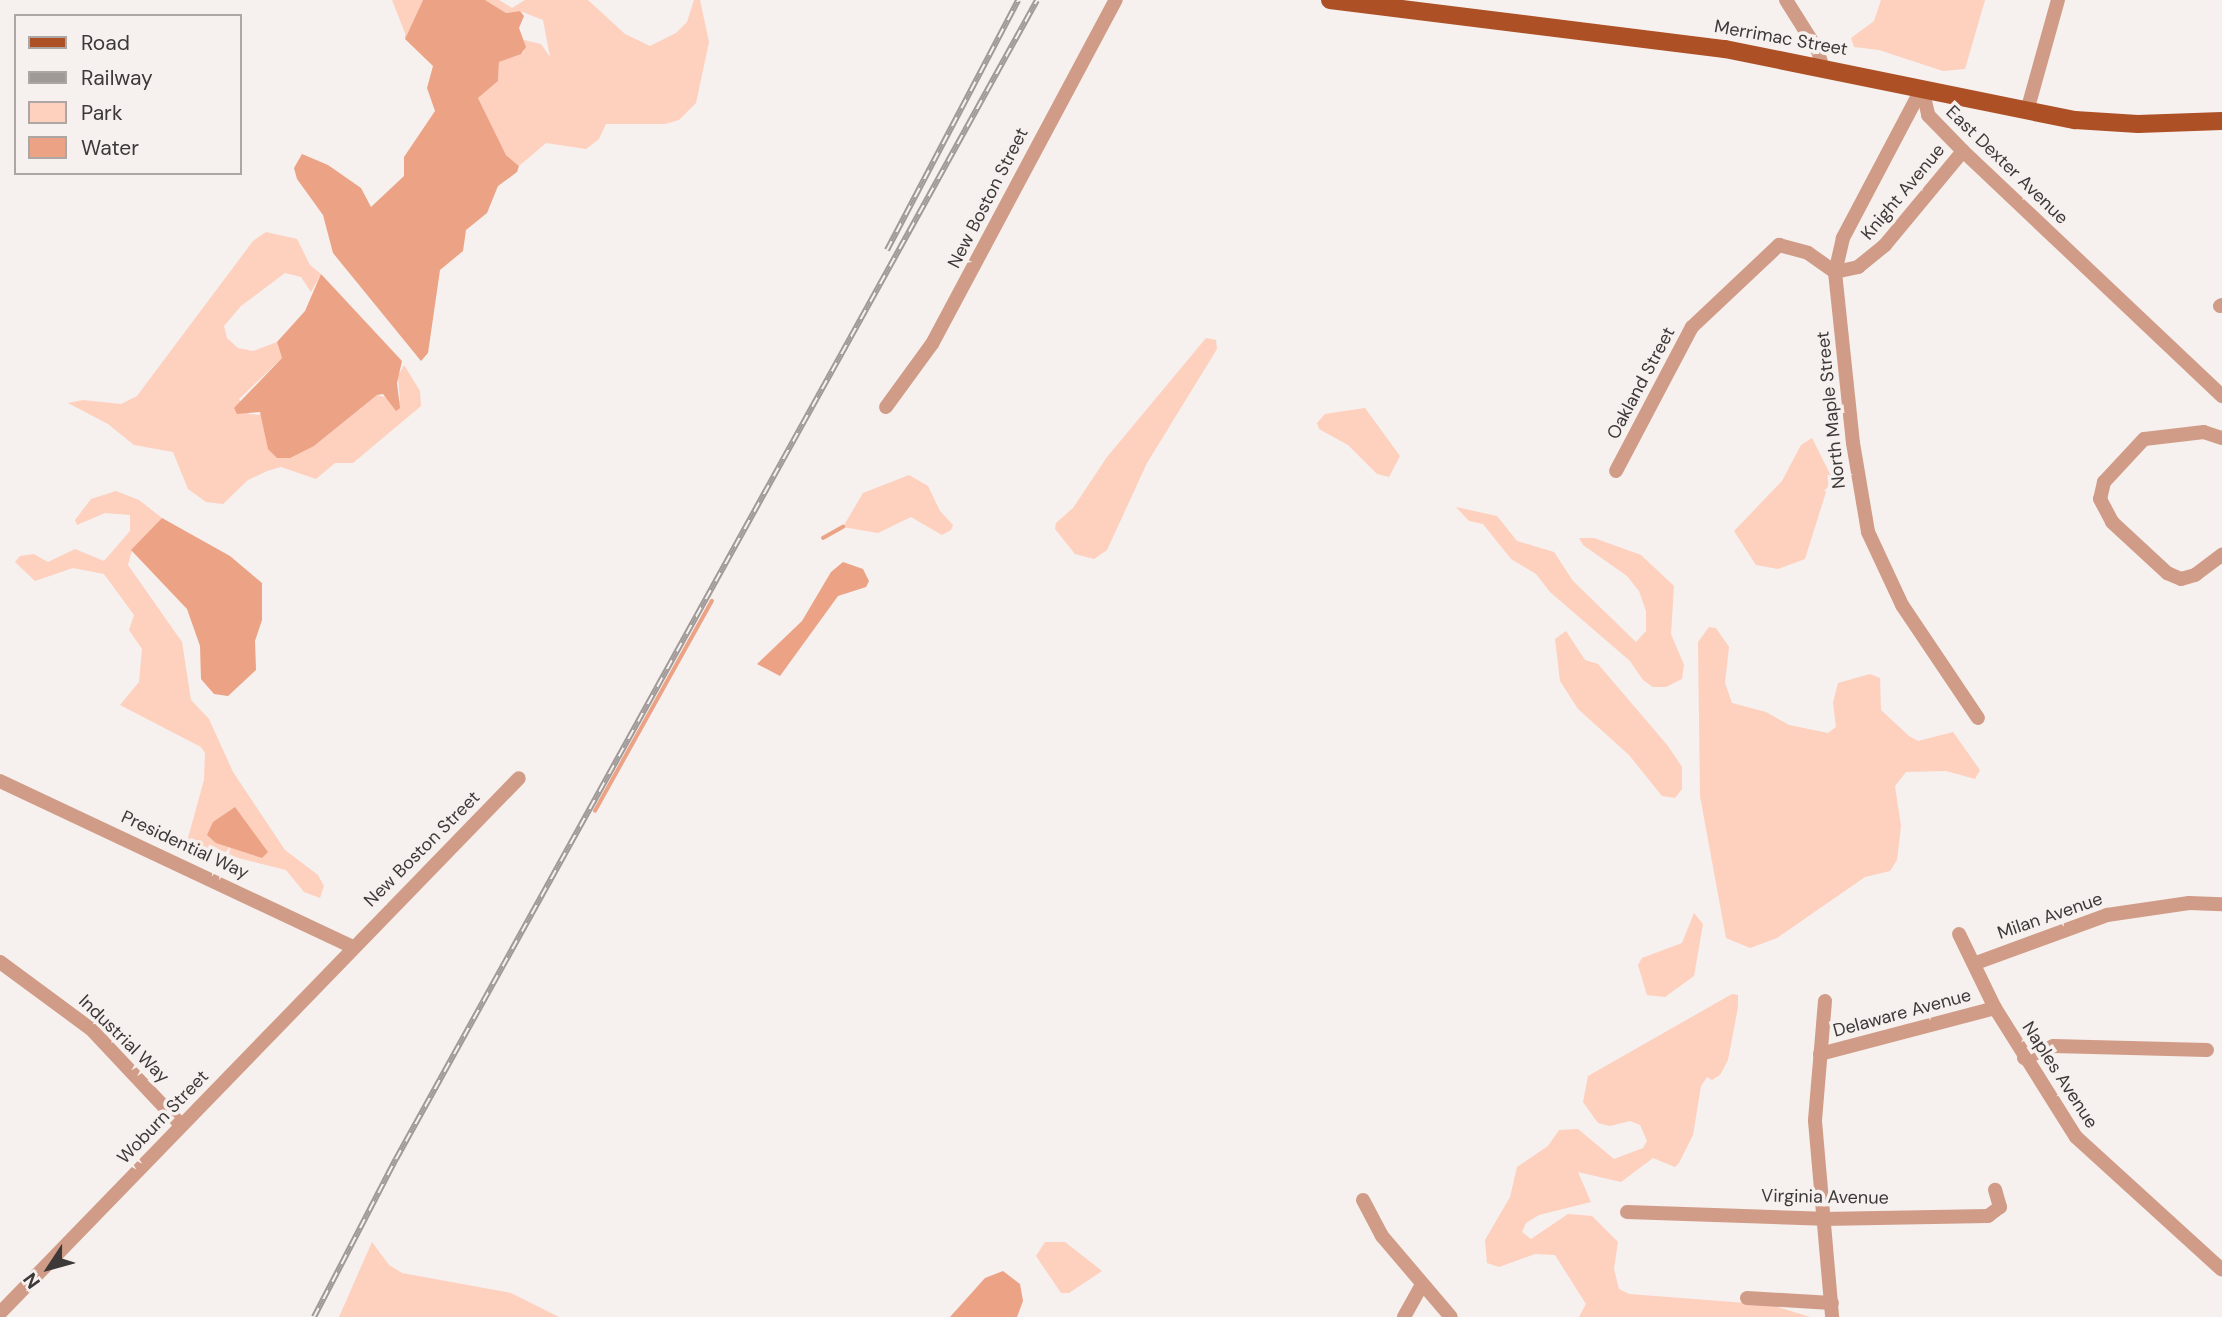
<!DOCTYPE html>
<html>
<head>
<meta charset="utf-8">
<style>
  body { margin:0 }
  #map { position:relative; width:2222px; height:1317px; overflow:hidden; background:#f6f0ee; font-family:"DM Sans",sans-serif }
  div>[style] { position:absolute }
  .green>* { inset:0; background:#fed0be }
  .water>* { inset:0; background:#eca284 }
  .stream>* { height:3.5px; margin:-1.75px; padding:0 1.75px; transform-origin:1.75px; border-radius:1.75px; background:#eca284 }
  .minor>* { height:14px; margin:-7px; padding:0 7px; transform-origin:7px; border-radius:7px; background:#d19c87 }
  .major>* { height:18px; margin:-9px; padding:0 9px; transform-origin:9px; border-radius:9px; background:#ad5026 }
  .rail>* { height:6px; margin-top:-3px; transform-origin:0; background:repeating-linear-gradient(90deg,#f6f0ee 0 10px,#9f9a98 0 20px); box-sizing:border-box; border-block:2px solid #9f9a98 }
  span { translate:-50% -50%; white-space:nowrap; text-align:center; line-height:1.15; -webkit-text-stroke:7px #f6f0ee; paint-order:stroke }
  .street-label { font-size:18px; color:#3c3938 }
  .legend { position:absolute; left:14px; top:14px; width:228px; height:161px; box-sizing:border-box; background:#f6f0ee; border:2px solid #aca7a5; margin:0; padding:9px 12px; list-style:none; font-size:21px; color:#3c3938 }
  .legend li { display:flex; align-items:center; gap:14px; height:35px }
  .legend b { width:35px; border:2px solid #aca7a5 }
  .north { position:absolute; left:14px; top:1233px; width:70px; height:70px; -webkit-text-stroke:5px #f6f0ee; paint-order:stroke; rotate:234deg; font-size:19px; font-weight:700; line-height:28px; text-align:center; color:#3c3938 }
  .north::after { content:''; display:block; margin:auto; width:24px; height:32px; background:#3c3938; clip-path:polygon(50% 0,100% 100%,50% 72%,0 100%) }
</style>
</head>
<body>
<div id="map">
  <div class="green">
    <div style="clip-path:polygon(392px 0,423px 0,405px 39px,405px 33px)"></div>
    <div style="clip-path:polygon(485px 0,499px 0,512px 8px,525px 0,588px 0,625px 34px,650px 46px,676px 33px,687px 22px,694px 0,700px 0,709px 42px,696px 103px,679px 120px,665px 124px,606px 124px,599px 139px,586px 149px,546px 143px,519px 166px,506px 155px,478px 98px,498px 81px,499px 62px,524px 52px,524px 40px,541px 44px,550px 57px,543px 20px,520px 11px,506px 13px)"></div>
    <div style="clip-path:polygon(1881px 0,1985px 0,1965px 69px,1943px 71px,1879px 50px,1854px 47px,1851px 38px,1874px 21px)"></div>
    <div style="clip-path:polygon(266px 232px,297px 239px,310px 265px,321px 274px,311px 292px,301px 277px,285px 273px,241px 306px,224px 326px,227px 338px,238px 348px,253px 351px,277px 342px,282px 358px,239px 399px,249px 414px,262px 415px,266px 438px,314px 446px,377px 395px,400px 401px,398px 376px,404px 365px,420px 391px,421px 406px,353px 463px,335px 463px,316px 479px,281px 467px,267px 471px,248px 480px,223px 504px,206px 502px,188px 489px,173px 452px,134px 445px,108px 424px,68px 403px,83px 400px,121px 404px,137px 396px,253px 241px)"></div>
    <div style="clip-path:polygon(1206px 338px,1216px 340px,1217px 349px,1147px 463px,1107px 550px,1094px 559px,1075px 554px,1055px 529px,1056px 523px,1073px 508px,1107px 457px)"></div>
    <div style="clip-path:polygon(1365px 408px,1400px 456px,1389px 477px,1377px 474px,1348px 445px,1319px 429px,1317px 423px,1325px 414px)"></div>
    <div style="clip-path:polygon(1812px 438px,1831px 476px,1805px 559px,1778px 569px,1756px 565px,1734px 531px,1782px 481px,1801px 445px)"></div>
    <div style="clip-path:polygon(909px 475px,928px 486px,940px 511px,953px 525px,951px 530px,942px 535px,911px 517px,878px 533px,843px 527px,863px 493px)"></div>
    <div style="clip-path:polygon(116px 491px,139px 500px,162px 518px,132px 550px,128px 565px,182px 642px,191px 700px,209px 719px,233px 772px,285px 850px,318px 875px,324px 886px,320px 898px,304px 892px,286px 870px,199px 848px,188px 838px,204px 780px,205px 753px,201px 747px,120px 705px,139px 682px,142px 649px,129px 630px,134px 615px,104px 574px,73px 568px,35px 581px,15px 562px,20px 556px,34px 554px,48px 562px,75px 549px,104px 561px,130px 531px,130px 515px,105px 513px,77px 525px,75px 520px,91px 499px)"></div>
    <div style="clip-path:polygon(1456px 507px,1497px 516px,1517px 541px,1554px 552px,1573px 581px,1636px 642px,1646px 631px,1646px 611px,1639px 591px,1627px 576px,1583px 545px,1579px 538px,1594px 538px,1641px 555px,1674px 586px,1671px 634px,1684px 665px,1682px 679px,1666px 687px,1653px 687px,1643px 680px,1630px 661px,1550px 592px,1536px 574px,1511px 559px,1483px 524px,1469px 521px)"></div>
    <div style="clip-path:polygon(1709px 627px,1716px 628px,1729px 647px,1725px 683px,1732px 703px,1766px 712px,1789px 725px,1828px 733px,1836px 727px,1833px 703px,1838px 683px,1870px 674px,1880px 678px,1881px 710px,1909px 736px,1918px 741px,1953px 732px,1980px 770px,1975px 779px,1946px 771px,1906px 772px,1895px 786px,1901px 826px,1897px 860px,1890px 871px,1865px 877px,1777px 938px,1750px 948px,1726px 938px,1700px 796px,1698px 642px)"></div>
    <div style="clip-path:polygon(1566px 631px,1585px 660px,1598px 664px,1668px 746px,1682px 767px,1682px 789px,1675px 798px,1662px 796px,1629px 755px,1578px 709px,1560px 681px,1555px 639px)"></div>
    <div style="clip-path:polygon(1694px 913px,1703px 924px,1694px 976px,1665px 997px,1647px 995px,1638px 965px,1642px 958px,1682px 943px)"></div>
    <div style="clip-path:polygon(1732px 994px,1738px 995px,1738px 1007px,1728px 1060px,1720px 1075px,1712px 1080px,1707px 1077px,1701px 1086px,1693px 1135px,1679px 1163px,1675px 1167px,1653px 1158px,1621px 1182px,1578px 1172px,1591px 1202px,1539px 1215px,1526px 1223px,1522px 1232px,1531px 1239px,1568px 1214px,1592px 1216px,1618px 1242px,1614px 1269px,1619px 1289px,1629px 1294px,1772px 1305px,1810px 1317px,1579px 1317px,1586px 1304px,1555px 1255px,1535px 1254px,1499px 1267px,1487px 1263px,1485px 1240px,1510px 1197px,1517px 1167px,1548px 1146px,1559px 1130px,1578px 1129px,1614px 1159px,1643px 1148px,1647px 1141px,1640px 1125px,1630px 1121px,1610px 1126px,1598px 1123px,1583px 1102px,1588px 1076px)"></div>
    <div style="clip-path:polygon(372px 1242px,389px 1265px,402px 1273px,511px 1293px,559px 1317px,339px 1317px)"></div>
    <div style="clip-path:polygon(1045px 1242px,1065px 1242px,1102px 1271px,1069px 1293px,1061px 1293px,1036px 1256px)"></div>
  </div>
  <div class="water">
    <div style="clip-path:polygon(423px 0,485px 0,506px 13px,520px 11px,524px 16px,519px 28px,526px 47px,521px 54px,499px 62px,498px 81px,478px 98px,506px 155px,519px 166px,517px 172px,498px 186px,487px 213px,466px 230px,463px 251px,440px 270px,428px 353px,421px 361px,333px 253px,323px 215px,297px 179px,294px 168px,302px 154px,328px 165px,361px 188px,371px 207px,404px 176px,404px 157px,435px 111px,427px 88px,433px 66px,405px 39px)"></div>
    <div style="clip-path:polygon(321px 274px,402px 361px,397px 383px,400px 408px,396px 411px,383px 394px,377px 395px,314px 446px,290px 458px,277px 458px,268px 449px,260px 412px,237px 414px,234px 408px,282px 358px,277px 342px,305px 311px)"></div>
    <div style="clip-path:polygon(162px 518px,230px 556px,262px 583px,262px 620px,255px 641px,256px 670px,228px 696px,214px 694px,201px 679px,200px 646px,187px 609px,131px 550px)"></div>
    <div style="clip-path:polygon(843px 562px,863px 569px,869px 581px,866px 587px,838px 596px,780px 676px,757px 664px,802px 621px,831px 572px)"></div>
    <div style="clip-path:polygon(235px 807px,268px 852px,262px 858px,216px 843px,207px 835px,213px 822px)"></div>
    <div style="clip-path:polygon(1003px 1271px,1020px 1284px,1023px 1301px,1017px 1317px,950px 1317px,985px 1278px)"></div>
  </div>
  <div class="stream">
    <div style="left:823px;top:538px;width:23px;rotate:-29deg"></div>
    <div style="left:595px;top:811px;width:240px;rotate:-60.9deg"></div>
  </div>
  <div class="minor">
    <div style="left:1786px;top:0;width:60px;rotate:57.9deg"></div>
    <div style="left:1818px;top:51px;width:16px;rotate:75deg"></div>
    <div style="left:1922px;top:88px;width:170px;rotate:117.8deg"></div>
    <div style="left:1843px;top:238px;width:35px;rotate:103deg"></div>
    <div style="left:1835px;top:272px;width:172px;rotate:84deg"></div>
    <div style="left:1853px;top:443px;width:90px;rotate:80.4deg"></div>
    <div style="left:1868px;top:532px;width:81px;rotate:65deg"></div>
    <div style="left:1902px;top:605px;width:136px;rotate:56.1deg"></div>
    <div style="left:1922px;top:88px;width:28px;rotate:77deg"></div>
    <div style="left:1928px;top:115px;width:50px;rotate:45.8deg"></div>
    <div style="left:1963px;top:151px;width:357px;rotate:43.4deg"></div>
    <div style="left:2027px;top:111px;width:115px;rotate:-74.4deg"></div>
    <div style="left:2220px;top:306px;width:2px;rotate:-27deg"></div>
    <div style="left:886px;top:407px;width:78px;rotate:-53.9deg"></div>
    <div style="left:932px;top:344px;width:390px;rotate:-61.9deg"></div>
    <div style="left:2222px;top:438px;width:19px;rotate:-162deg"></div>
    <div style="left:2204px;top:432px;width:60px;rotate:173.3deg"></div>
    <div style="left:2144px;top:439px;width:59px;rotate:132.9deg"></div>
    <div style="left:2104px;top:482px;width:17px;rotate:103deg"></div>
    <div style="left:2100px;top:499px;width:26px;rotate:62deg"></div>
    <div style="left:2112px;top:522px;width:75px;rotate:42.8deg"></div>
    <div style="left:2167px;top:573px;width:15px;rotate:23deg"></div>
    <div style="left:2181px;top:579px;width:15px;rotate:-16deg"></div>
    <div style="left:2195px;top:575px;width:34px;rotate:-37deg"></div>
    <div style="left:1616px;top:471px;width:163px;rotate:-62.2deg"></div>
    <div style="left:1692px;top:327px;width:120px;rotate:-43.3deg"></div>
    <div style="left:1779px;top:245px;width:30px;rotate:15deg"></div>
    <div style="left:1808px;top:253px;width:33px;rotate:35deg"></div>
    <div style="left:1835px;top:272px;width:24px;rotate:-12deg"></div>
    <div style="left:1858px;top:267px;width:35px;rotate:-39deg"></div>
    <div style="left:1885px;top:245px;width:122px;rotate:-50.3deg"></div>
    <div style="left:0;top:781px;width:389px;rotate:25.2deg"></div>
    <div style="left:1959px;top:934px;width:82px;rotate:64.1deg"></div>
    <div style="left:1995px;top:1008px;width:152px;rotate:57.9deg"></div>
    <div style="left:2076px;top:1137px;width:197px;rotate:42.3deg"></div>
    <div style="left:0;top:962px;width:113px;rotate:36.4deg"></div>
    <div style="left:91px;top:1029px;width:132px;rotate:46.8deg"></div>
    <div style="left:1976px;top:963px;width:140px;rotate:-20.1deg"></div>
    <div style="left:2107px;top:915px;width:83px;rotate:-8.3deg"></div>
    <div style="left:2189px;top:903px;width:33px;rotate:2deg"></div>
    <div style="left:1825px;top:1001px;width:120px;rotate:94.8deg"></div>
    <div style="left:1815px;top:1121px;width:197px;rotate:85deg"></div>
    <div style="left:1820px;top:1054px;width:181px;rotate:-14.7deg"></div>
    <div style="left:2024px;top:1058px;width:31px;rotate:-22deg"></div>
    <div style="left:2053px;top:1046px;width:154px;rotate:1.5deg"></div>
    <div style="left:1363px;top:1200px;width:41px;rotate:62.2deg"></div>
    <div style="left:1382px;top:1236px;width:106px;rotate:49.6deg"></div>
    <div style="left:1627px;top:1212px;width:196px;rotate:2deg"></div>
    <div style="left:1823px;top:1219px;width:165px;rotate:-1deg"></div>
    <div style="left:1988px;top:1216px;width:15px;rotate:-37deg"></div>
    <div style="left:2000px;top:1207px;width:18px;rotate:-106deg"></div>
    <div style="left:1747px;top:1298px;width:85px;rotate:3.4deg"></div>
    <div style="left:0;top:1313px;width:745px;rotate:-45.87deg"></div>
    <div style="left:1404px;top:1317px;width:37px;rotate:-61deg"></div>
  </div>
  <div class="major">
    <div style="left:1330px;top:0;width:398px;rotate:7.1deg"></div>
    <div style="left:1725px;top:49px;width:357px;rotate:11.5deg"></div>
    <div style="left:2075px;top:120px;width:63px;rotate:3.6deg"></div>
    <div style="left:2138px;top:124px;width:84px;rotate:-2deg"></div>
  </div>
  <div class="rail">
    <div style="left:887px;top:250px;width:282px;rotate:-62.3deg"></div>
    <div style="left:314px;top:1317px;width:178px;rotate:-62.6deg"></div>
    <div style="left:396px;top:1159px;width:1324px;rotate:-61.05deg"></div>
  </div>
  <div class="street-label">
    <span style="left:1781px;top:38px;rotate:10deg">Merrimac Street</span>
    <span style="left:2007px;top:165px;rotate:44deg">East Dexter Avenue</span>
    <span style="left:1903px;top:192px;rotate:-50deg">Knight Avenue</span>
    <span style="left:988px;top:198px;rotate:-63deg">New Boston Street</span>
    <span style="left:1641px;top:383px;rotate:-62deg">Oakland Street</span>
    <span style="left:1831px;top:410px;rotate:-96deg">North Maple Street</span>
    <span style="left:185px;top:845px;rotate:25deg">Presidential Way</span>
    <span style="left:422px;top:849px;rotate:-45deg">New Boston Street</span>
    <span style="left:2050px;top:916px;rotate:-19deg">Milan Avenue</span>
    <span style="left:1902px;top:1013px;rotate:-15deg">Delaware Avenue</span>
    <span style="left:124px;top:1039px;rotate:44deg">Industrial Way</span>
    <span style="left:2060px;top:1075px;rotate:57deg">Naples Avenue</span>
    <span style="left:163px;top:1117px;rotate:-46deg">Woburn Street</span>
    <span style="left:1825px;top:1197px;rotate:1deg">Virginia Avenue</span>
  </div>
  <ul class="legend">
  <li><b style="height:9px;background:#ad5026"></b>Road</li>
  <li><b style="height:9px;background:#9f9a98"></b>Railway</li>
  <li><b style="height:19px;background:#fed0be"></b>Park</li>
  <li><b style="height:19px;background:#eca284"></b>Water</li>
  </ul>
  <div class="north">N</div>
</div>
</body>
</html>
